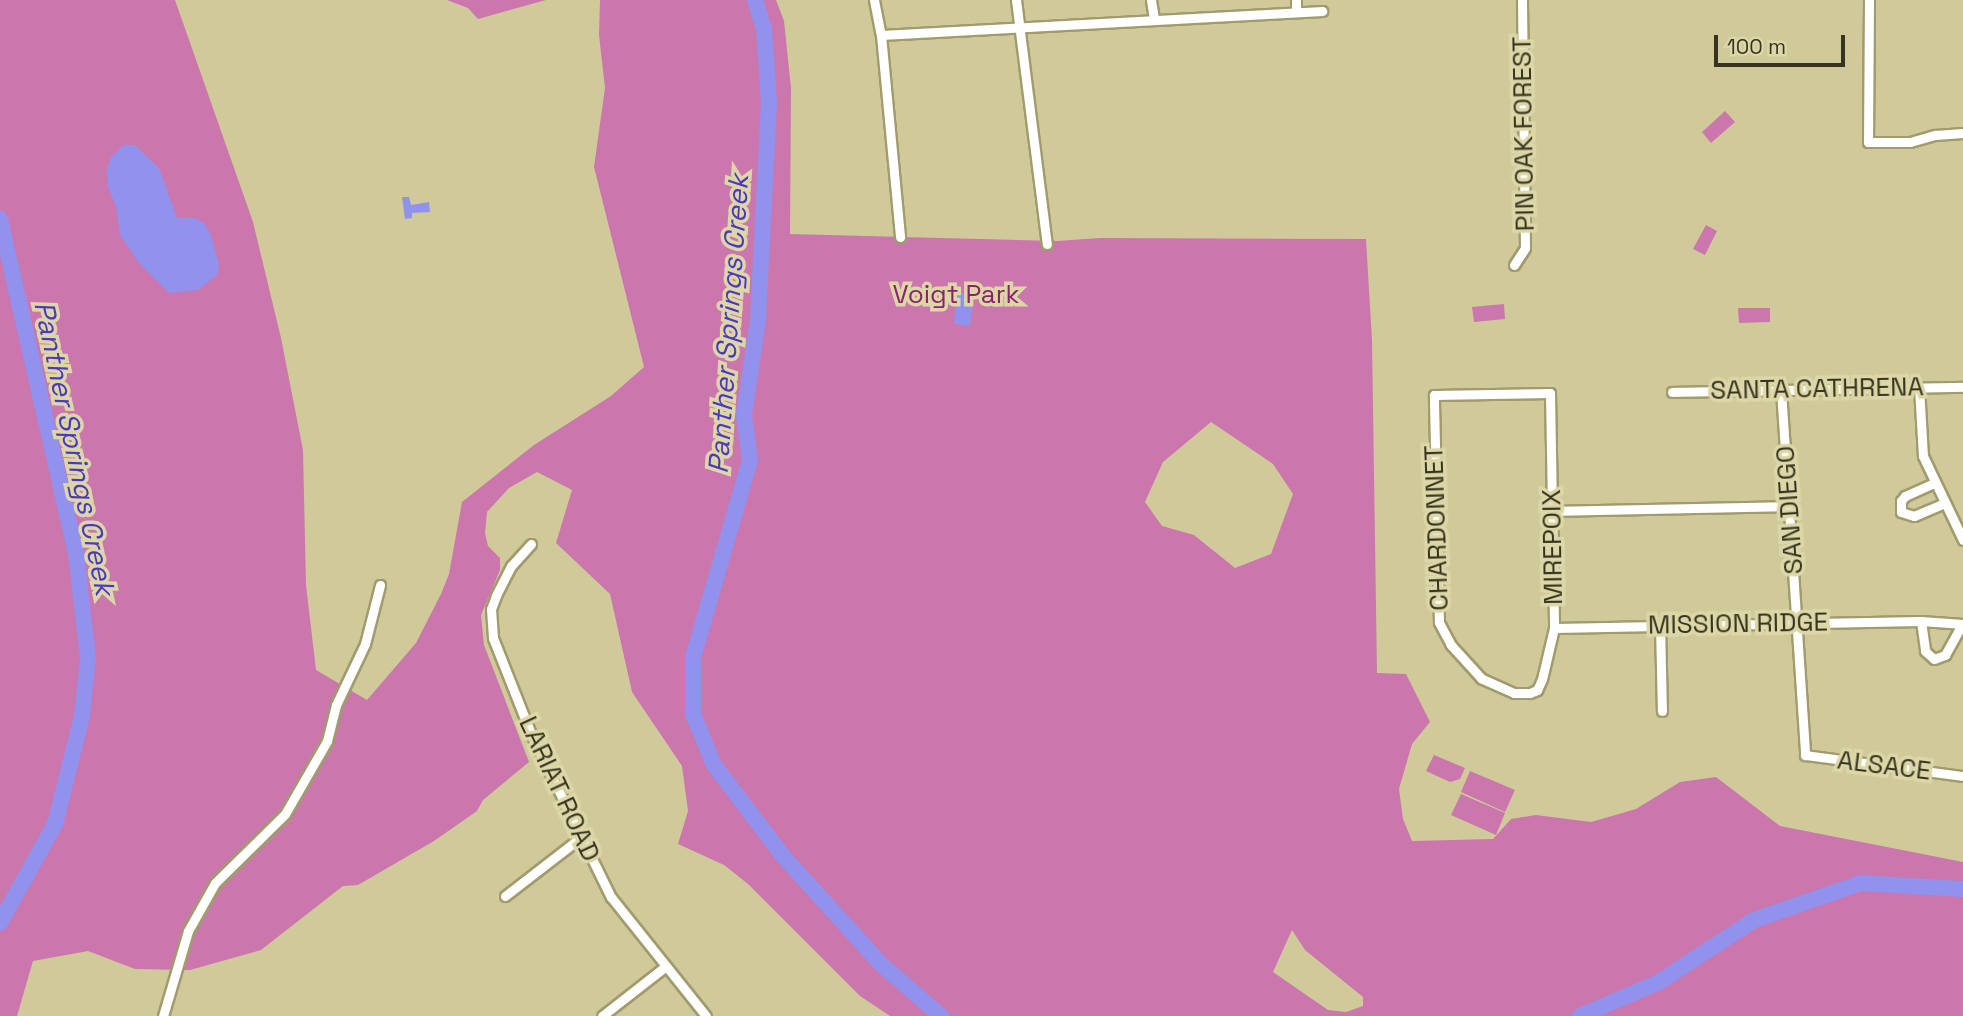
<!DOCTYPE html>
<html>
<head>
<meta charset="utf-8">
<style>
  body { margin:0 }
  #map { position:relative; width:1963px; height:1016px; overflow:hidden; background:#d0ca9b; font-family:"Space Grotesk",sans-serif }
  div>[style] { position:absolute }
  .green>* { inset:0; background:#cb76ad }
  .water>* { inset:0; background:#9092ee }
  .river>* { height:16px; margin:-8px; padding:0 8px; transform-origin:8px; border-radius:8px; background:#9092ee }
  .roads { filter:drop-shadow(2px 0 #a19b6d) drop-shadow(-2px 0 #a19b6d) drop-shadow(0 2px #a19b6d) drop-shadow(0 -2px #a19b6d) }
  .minor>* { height:9px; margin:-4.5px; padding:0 4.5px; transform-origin:4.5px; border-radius:4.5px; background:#fff }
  span { translate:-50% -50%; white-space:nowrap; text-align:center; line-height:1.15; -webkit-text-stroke:7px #ddd7a7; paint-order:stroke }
  .street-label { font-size:26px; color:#363421 }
  .park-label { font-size:26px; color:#89236c }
  .water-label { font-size:28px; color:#4c39be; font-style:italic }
  .scale { position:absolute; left:1714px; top:35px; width:131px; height:32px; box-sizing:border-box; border:4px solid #363421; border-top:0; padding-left:9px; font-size:21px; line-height:24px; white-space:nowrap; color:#363421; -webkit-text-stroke:5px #ddd7a7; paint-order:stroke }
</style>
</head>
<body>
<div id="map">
  <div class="green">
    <div style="clip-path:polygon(evenodd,0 0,175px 0,253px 222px,281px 338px,303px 450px,306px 585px,316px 670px,367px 700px,416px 643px,441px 594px,449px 574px,462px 502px,534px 445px,611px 396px,644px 367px,594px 167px,605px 88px,599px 35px,600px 0,776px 0,784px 21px,791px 88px,790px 234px,1057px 241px,1100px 238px,1366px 239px,1372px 340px,1377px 673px,1406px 674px,1430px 722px,1412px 744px,1399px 789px,1403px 819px,1412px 841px,1493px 839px,1511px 819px,1536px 815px,1591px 822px,1636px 809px,1680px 782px,1716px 777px,1780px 826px,1963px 862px,1963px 1016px,890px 1016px,860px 996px,748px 884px,724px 865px,678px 844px,688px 811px,682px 766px,632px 692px,610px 594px,556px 543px,572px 490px,537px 472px,509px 488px,487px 512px,485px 533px,488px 546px,500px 558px,500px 570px,481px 615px,484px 645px,529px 762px,483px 800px,477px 811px,434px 841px,358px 885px,343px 886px,261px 950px,190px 970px,135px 969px,88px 951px,33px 961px,17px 1016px,0 1016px,0 0,1211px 422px,1273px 464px,1293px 494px,1271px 554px,1235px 568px,1194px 535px,1162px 526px,1145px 502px,1163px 462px,1211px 422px,0 0,1292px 930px,1305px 950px,1363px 997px,1363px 1006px,1346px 1012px,1328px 1010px,1273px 972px,1292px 930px)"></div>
    <div style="clip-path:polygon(447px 0,546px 0,478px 19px,468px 8px)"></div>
    <div style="clip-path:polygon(1725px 111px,1735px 122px,1711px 143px,1702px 132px)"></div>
    <div style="clip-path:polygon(1706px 225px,1717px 231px,1705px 255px,1693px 249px)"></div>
    <div style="clip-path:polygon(1504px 304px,1505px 319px,1474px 322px,1472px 307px)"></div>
    <div style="clip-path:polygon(1738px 308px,1770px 308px,1770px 322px,1739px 323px)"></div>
    <div style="clip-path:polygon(1434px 755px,1465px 768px,1460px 779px,1450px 782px,1426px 771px)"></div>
    <div style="clip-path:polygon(1470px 771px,1515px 790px,1505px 812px,1461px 792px)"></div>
    <div style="clip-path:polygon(1461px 794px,1505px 813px,1496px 835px,1451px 815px)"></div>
  </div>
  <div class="water">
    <div style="clip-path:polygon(124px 145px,135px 145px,159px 168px,177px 218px,195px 218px,204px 223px,210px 233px,219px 264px,217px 275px,198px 290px,169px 293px,140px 264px,120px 235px,116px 206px,108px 187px,107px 169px,111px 157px)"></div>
    <div style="clip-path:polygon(402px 197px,409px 197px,411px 205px,429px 202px,430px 212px,412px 213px,412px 218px,405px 219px)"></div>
    <div style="clip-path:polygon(957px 292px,974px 294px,970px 326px,954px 324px)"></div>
  </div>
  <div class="river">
    <div style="left:755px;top:0;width:30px;rotate:73deg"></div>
    <div style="left:764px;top:29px;width:73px;rotate:86.1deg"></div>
    <div style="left:769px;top:102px;width:218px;rotate:92.9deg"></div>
    <div style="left:758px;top:320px;width:96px;rotate:98.4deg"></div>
    <div style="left:744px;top:415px;width:45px;rotate:82.4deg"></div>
    <div style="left:750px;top:460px;width:206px;rotate:106.1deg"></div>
    <div style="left:693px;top:658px;width:56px;rotate:90deg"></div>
    <div style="left:693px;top:714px;width:55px;rotate:67.6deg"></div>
    <div style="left:714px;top:765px;width:114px;rotate:52.8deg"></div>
    <div style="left:783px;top:856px;width:147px;rotate:47.8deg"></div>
    <div style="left:882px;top:965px;width:78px;rotate:40.8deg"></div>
    <div style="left:0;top:219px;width:344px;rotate:77.2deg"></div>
    <div style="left:76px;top:554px;width:104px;rotate:83.4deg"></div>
    <div style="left:88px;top:657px;width:59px;rotate:95.8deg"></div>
    <div style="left:82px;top:716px;width:111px;rotate:104deg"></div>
    <div style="left:55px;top:824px;width:113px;rotate:119.1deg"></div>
    <div style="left:1580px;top:1016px;width:86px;rotate:-23.3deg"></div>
    <div style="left:1659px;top:982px;width:113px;rotate:-33.1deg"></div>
    <div style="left:1754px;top:920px;width:113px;rotate:-19.1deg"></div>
    <div style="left:1861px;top:883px;width:102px;rotate:3.4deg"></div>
  </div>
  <div class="roads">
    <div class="minor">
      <div style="left:874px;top:0;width:36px;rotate:79deg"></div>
      <div style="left:881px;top:35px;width:203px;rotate:84.6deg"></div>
      <div style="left:1016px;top:0;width:246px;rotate:82.8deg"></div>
      <div style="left:1151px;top:0;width:19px;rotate:81deg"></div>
      <div style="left:1296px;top:0;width:12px;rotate:90deg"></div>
      <div style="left:1869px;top:0;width:142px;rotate:90.4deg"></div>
      <div style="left:1868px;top:142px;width:42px"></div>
      <div style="left:1910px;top:142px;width:26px;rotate:-16deg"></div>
      <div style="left:1935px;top:135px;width:28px;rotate:-4deg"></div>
      <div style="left:881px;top:35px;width:442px;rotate:-3.1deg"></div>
      <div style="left:1514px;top:265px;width:20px;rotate:-57deg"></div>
      <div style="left:1525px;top:248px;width:248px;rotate:-90.7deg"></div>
      <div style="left:1919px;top:387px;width:69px;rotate:86.7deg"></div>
      <div style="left:1923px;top:456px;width:93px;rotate:64.5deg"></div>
      <div style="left:1781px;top:390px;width:366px;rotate:86.2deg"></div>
      <div style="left:1805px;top:755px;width:159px;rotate:7.6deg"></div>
      <div style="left:1672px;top:392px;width:291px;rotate:-1deg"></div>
      <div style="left:1550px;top:393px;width:235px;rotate:89deg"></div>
      <div style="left:1554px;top:628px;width:52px;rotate:103.2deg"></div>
      <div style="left:1542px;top:679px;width:12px;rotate:114deg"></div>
      <div style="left:1537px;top:690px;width:8px;rotate:157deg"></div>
      <div style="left:1530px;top:693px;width:16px;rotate:180deg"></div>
      <div style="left:1514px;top:693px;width:36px;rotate:-156deg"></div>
      <div style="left:1481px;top:678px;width:45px;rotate:-132.3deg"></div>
      <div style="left:1451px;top:645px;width:26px;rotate:-118deg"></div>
      <div style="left:1439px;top:622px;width:227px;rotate:-91.3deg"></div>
      <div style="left:1434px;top:395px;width:116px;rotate:-1deg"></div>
      <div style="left:1934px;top:483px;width:32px;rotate:156deg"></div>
      <div style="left:1905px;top:496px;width:6px;rotate:129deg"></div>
      <div style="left:1901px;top:501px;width:11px;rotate:90deg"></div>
      <div style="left:1901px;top:512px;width:14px;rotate:17deg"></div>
      <div style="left:1914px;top:516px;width:33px;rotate:-23deg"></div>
      <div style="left:1553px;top:511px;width:237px;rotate:-1.2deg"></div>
      <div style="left:531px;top:544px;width:30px;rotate:132deg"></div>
      <div style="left:511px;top:566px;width:34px;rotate:117deg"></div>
      <div style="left:496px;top:596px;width:14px;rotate:111deg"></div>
      <div style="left:491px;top:609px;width:29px;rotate:86deg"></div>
      <div style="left:493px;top:638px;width:103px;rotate:68.4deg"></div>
      <div style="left:531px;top:734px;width:182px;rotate:63.9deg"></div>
      <div style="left:611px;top:897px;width:152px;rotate:51.4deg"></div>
      <div style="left:1921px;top:621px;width:30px;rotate:82deg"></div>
      <div style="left:1925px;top:651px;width:12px;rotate:42deg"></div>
      <div style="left:1934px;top:659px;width:12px;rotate:-20deg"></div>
      <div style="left:1945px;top:655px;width:35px;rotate:-61deg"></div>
      <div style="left:1660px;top:625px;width:86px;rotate:88.7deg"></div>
      <div style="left:1554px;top:628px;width:367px;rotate:-1.1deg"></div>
      <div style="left:1921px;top:621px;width:42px;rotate:4.1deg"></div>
      <div style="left:505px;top:896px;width:95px;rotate:-37.7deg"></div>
      <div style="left:163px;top:1016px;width:89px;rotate:-73.6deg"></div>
      <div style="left:188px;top:931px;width:55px;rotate:-60.6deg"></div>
      <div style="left:215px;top:883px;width:98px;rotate:-44.6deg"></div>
      <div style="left:285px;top:814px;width:84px;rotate:-60.1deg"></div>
      <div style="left:327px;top:741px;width:37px;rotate:-76deg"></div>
      <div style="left:336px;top:705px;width:68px;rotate:-64.6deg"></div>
      <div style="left:365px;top:644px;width:61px;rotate:-75.7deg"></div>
      <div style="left:602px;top:1016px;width:81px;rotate:-38deg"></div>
    </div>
  </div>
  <div class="street-label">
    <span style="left:1524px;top:134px;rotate:-91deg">PIN OAK FOREST</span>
    <span style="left:1817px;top:389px;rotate:-1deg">SANTA CATHRENA</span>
    <span style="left:1790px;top:510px;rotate:-94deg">SAN DIEGO</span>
    <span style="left:1437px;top:528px;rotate:-92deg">CHARDONNET</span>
    <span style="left:1553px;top:547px;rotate:-91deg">MIREPOIX</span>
    <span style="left:1738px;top:624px;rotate:-1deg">MISSION RIDGE</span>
    <span style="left:1884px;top:766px;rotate:7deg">ALSACE</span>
    <span style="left:559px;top:789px;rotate:65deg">LARIAT ROAD</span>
  </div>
  <div class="park-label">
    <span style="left:956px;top:295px">Voigt Park</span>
  </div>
  <div class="water-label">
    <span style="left:728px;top:324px;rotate:-86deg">Panther Springs Creek</span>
    <span style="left:75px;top:448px;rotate:78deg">Panther Springs Creek</span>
  </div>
  <div class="scale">100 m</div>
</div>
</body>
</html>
